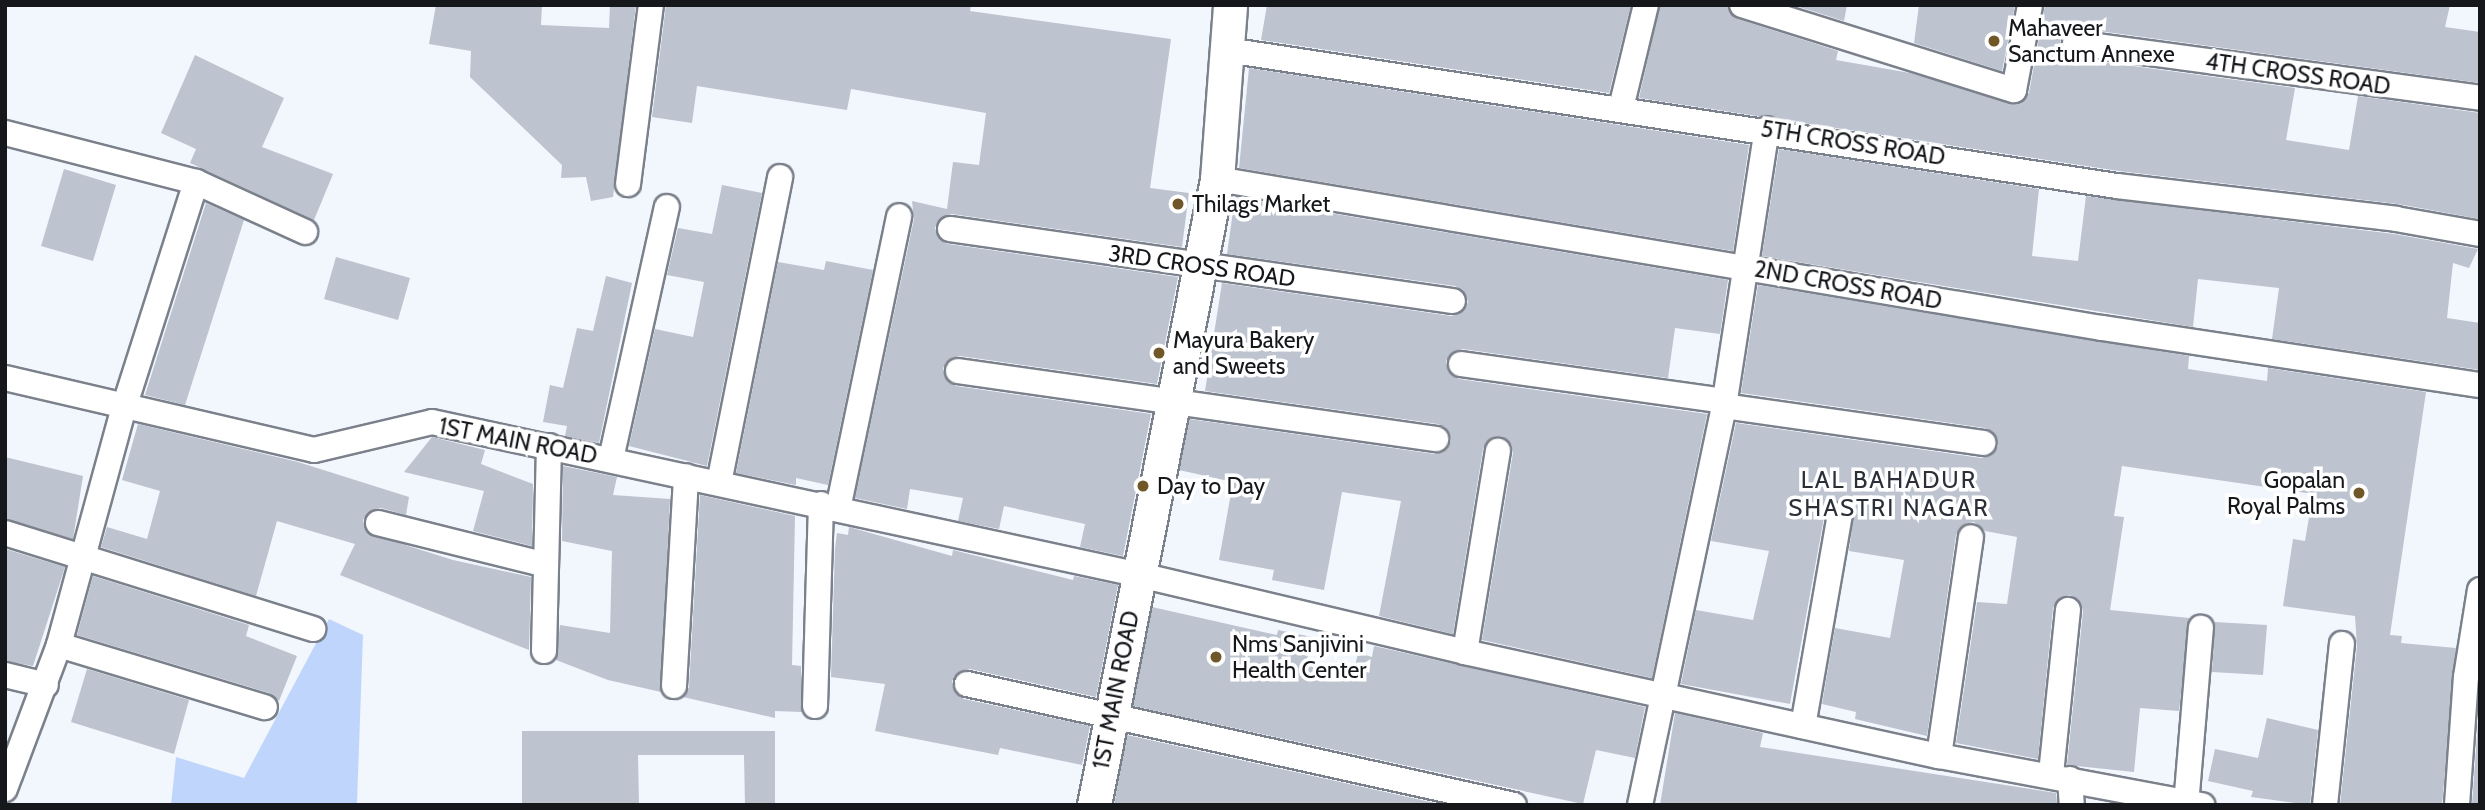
<!DOCTYPE html>
<html>
<head>
<meta charset="utf-8">
<style>
  body { margin:0 }
  #map { position:relative; width:2485px; height:810px; overflow:hidden; background:#f2f6fd; font-family:Cabin,sans-serif }
  div>[style] { position:absolute }
  .green>* { inset:0; background:#c0d5fb }
  .building>* { inset:0; background:#bdc3cf }
  .roads { filter:drop-shadow(2px 0 #7b818b) drop-shadow(-2px 0 #7b818b) drop-shadow(0 2px #7b818b) drop-shadow(0 -2px #7b818b) }
  .street>* { height:24px; margin:-12px; padding:0 12px; transform-origin:12px; border-radius:12px; background:#fff }
  .secondary>* { height:33px; margin:-16.5px; padding:0 16.5px; transform-origin:16.5px; border-radius:16.5px; background:#fff }
  .dots>* { width:19px; height:19px; translate:-50% -50%; box-sizing:border-box; border:4px solid #fff; border-radius:50% }
  span { translate:-50% -50%; white-space:nowrap; text-align:center; line-height:1.15; -webkit-text-stroke:7px #fff; paint-order:stroke }
  .poi-label { font-size:23px; color:#15171b }
  .left { translate:0 -50%; text-align:left }
  .right { translate:-100% -50%; text-align:right }
  .street-label { font-size:23px; color:#15171b }
  .neighbourhood-label { font-size:24px; color:#2a2f38; letter-spacing:2px }
  .frame { position:absolute; inset:0; border:7px solid #15171b; pointer-events:none }
</style>
</head>
<body>
<div id="map">
  <div class="green">
    <div style="clip-path:polygon(329px 619px,363px 635px,357px 804px,171px 805px,176px 757px,244px 778px)"></div>
  </div>
  <div class="building">
    <div style="clip-path:polygon(436px 5px,542px 5px,541px 25px,609px 28px,610px 5px,636px 5px,613px 197px,591px 201px,586px 177px,561px 178px,562px 165px,470px 77px,471px 51px,429px 44px)"></div>
    <div style="clip-path:polygon(666px 5px,971px 5px,970px 11px,1171px 39px,1150px 188px,1189px 193px,1182px 247px,952px 214px,939px 219px,935px 228px,940px 240px,948px 244px,1178px 277px,1157px 384px,960px 356px,952px 358px,943px 368px,945px 377px,956px 386px,1151px 414px,1123px 556px,1080px 547px,1085px 524px,1004px 506px,999px 529px,958px 521px,963px 498px,910px 489px,907px 509px,855px 498px,914px 219px,912px 201px,947px 209px,953px 162px,979px 165px,986px 113px,851px 89px,847px 110px,697px 86px,692px 123px,652px 117px)"></div>
    <div style="clip-path:polygon(1267px 5px,1631px 5px,1609px 93px,1261px 40px)"></div>
    <div style="clip-path:polygon(1660px 5px,1728px 5px,1738px 19px,1838px 51px,1836px 60px,1910px 73px,2017px 104px,2029px 93px,2045px 5px,2450px 5px,2445px 27px,2480px 32px,2480px 83px,2077px 28px,2064px 33px,2060px 42px,2065px 54px,2073px 58px,2295px 88px,2286px 140px,2349px 150px,2358px 96px,2480px 113px,2480px 219px,2398px 204px,2119px 171px,1639px 98px)"></div>
    <div style="clip-path:polygon(1793px 5px,1847px 5px,1844px 21px)"></div>
    <div style="clip-path:polygon(1919px 5px,2015px 5px,2002px 71px,1914px 43px)"></div>
    <div style="clip-path:polygon(195px 55px,284px 98px,262px 147px,333px 174px,314px 220px,190px 163px,196px 149px,161px 133px)"></div>
    <div style="clip-path:polygon(1249px 68px,1749px 145px,1733px 251px,1239px 168px)"></div>
    <div style="clip-path:polygon(1779px 149px,2039px 189px,2032px 256px,2078px 261px,2086px 196px,2394px 234px,2478px 249px,2469px 268px,2453px 263px,2447px 318px,2480px 323px,2480px 370px,2272px 339px,2279px 288px,2198px 279px,2193px 327px,1762px 256px)"></div>
    <div style="clip-path:polygon(64px 169px,116px 185px,93px 261px,41px 246px)"></div>
    <div style="clip-path:polygon(722px 185px,762px 193px,707px 466px,629px 446px,655px 329px,693px 337px,704px 282px,667px 275px,678px 228px,712px 234px)"></div>
    <div style="clip-path:polygon(1235px 197px,1728px 280px,1720px 334px,1675px 328px,1668px 378px,1463px 349px,1455px 351px,1446px 361px,1448px 370px,1459px 379px,1707px 414px,1652px 678px,1482px 640px,1513px 453px,1512px 445px,1501px 437px,1492px 437px,1483px 449px,1453px 634px,1379px 616px,1401px 501px,1342px 492px,1324px 590px,1272px 580px,1274px 570px,1219px 560px,1233px 482px,1179px 470px,1189px 419px,1434px 454px,1447px 449px,1451px 440px,1446px 428px,1438px 424px,1205px 391px,1222px 283px,1451px 316px,1464px 311px,1468px 302px,1463px 290px,1455px 286px,1227px 254px)"></div>
    <div style="clip-path:polygon(206px 203px,244px 220px,185px 405px,145px 395px)"></div>
    <div style="clip-path:polygon(336px 257px,410px 278px,398px 320px,324px 299px)"></div>
    <div style="clip-path:polygon(826px 261px,873px 270px,828px 485px,796px 478px,796px 485px,736px 473px,778px 262px,824px 270px)"></div>
    <div style="clip-path:polygon(606px 276px,632px 283px,599px 443px,565px 436px,567px 426px,543px 422px,550px 385px,563px 388px,577px 328px,593px 331px)"></div>
    <div style="clip-path:polygon(1758px 285px,2189px 356px,2188px 369px,2267px 381px,2268px 368px,2426px 392px,2390px 635px,2402px 636px,2401px 643px,2456px 648px,2442px 805px,2340px 805px,2357px 646px,2355px 616px,2283px 606px,2293px 539px,2305px 541px,2313px 494px,2122px 466px,2114px 516px,2124px 517px,2110px 610px,2189px 618px,2179px 711px,2140px 708px,2134px 772px,2067px 765px,2083px 612px,2081px 603px,2070px 595px,2061px 597px,2053px 608px,2038px 759px,1956px 743px,1977px 602px,2007px 604px,2017px 537px,1985px 531px,1974px 522px,1965px 524px,1956px 535px,1927px 736px,1855px 719px,1856px 712px,1822px 704px,1835px 628px,1890px 638px,1904px 560px,1849px 551px,1854px 511px,1843px 501px,1834px 501px,1825px 512px,1790px 704px,1681px 684px,1696px 610px,1753px 620px,1769px 551px,1711px 541px,1736px 423px,1981px 458px,1989px 456px,1998px 446px,1996px 437px,1985px 428px,1741px 393px)"></div>
    <div style="clip-path:polygon(138px 424px,298px 462px,409px 497px,406px 515px,381px 508px,368px 512px,363px 520px,367px 533px,453px 560px,531px 577px,529px 650px,340px 575px,355px 544px,277px 521px,256px 596px,101px 547px,107px 527px,147px 539px,160px 491px,122px 480px)"></div>
    <div style="clip-path:polygon(432px 437px,485px 450px,481px 464px,533px 484px,532px 546px,473px 531px,484px 491px,404px 472px)"></div>
    <div style="clip-path:polygon(5px 457px,83px 476px,73px 539px,5px 519px)"></div>
    <div style="clip-path:polygon(563px 466px,617px 477px,613px 495px,670px 499px,661px 692px,608px 680px,556px 660px,560px 625px,610px 633px,612px 551px,562px 541px)"></div>
    <div style="clip-path:polygon(700px 495px,795px 516px,792px 665px,801px 666px,802px 712px,775px 711px,775px 718px,683px 697px,689px 687px)"></div>
    <div style="clip-path:polygon(849px 527px,952px 556px,953px 550px,1073px 580px,1074px 576px,1118px 585px,1096px 697px,970px 669px,957px 674px,952px 681px,957px 694px,964px 699px,1090px 726px,1082px 765px,1000px 748px,998px 755px,875px 731px,885px 684px,831px 677px,835px 548px,837px 533px,848px 535px)"></div>
    <div style="clip-path:polygon(5px 549px,65px 567px,33px 666px,5px 661px)"></div>
    <div style="clip-path:polygon(93px 576px,249px 625px,246px 636px,297px 656px,279px 701px,269px 693px,77px 635px)"></div>
    <div style="clip-path:polygon(1152px 607px,1277px 635px,1278px 630px,1312px 637px,1306px 664px,1353px 675px,1358px 653px,1372px 657px,1374px 646px,1645px 707px,1635px 758px,1596px 750px,1583px 804px,1133px 706px)"></div>
    <div style="clip-path:polygon(2215px 622px,2267px 625px,2263px 675px,2212px 672px)"></div>
    <div style="clip-path:polygon(87px 669px,189px 700px,174px 754px,71px 722px)"></div>
    <div style="clip-path:polygon(2480px 694px,2480px 805px,2472px 805px)"></div>
    <div style="clip-path:polygon(1675px 713px,1763px 733px,1760px 747px,2056px 793px,2057px 805px,1660px 805px)"></div>
    <div style="clip-path:polygon(2267px 718px,2318px 730px,2310px 805px,2251px 797px,2253px 791px,2208px 781px,2215px 749px,2258px 758px)"></div>
    <div style="clip-path:polygon(522px 731px,775px 731px,775px 805px,745px 805px,744px 755px,638px 755px,639px 805px,522px 805px)"></div>
    <div style="clip-path:polygon(1127px 735px,1435px 803px,1114px 805px)"></div>
  </div>
  <div class="roads">
    <div class="street">
      <div style="left:1742px;top:5px;width:285px;rotate:17.4deg"></div>
      <div style="left:2014px;top:90px;width:86px;rotate:-79.3deg"></div>
      <div style="left:2075px;top:43px;width:409px;rotate:7.7deg"></div>
      <div style="left:1227px;top:50px;width:900px;rotate:8.69deg"></div>
      <div style="left:2117px;top:186px;width:281px;rotate:6.7deg"></div>
      <div style="left:2396px;top:219px;width:85px;rotate:10.1deg"></div>
      <div style="left:1621px;top:108px;width:106px;rotate:-76.4deg"></div>
      <div style="left:5px;top:133px;width:197px;rotate:14.4deg"></div>
      <div style="left:196px;top:182px;width:236px;rotate:107.7deg"></div>
      <div style="left:124px;top:407px;width:247px;rotate:105.3deg"></div>
      <div style="left:59px;top:645px;width:154px;rotate:110.6deg"></div>
      <div style="left:1217px;top:179px;width:897px;rotate:9.56deg"></div>
      <div style="left:2102px;top:328px;width:382px;rotate:8.6deg"></div>
      <div style="left:196px;top:182px;width:120px;rotate:24.6deg"></div>
      <div style="left:628px;top:184px;width:180px;rotate:-82.7deg"></div>
      <div style="left:950px;top:229px;width:508px;rotate:8.15deg"></div>
      <div style="left:1461px;top:364px;width:266px;rotate:8deg"></div>
      <div style="left:958px;top:371px;width:483px;rotate:8.1deg"></div>
      <div style="left:5px;top:378px;width:317px;rotate:13.1deg"></div>
      <div style="left:314px;top:450px;width:121px;rotate:-13.3deg"></div>
      <div style="left:432px;top:422px;width:724px;rotate:12.19deg"></div>
      <div style="left:1140px;top:575px;width:334px;rotate:13.3deg"></div>
      <div style="left:1465px;top:652px;width:485px;rotate:12.4deg"></div>
      <div style="left:1939px;top:756px;width:268px;rotate:10.6deg"></div>
      <div style="left:1724px;top:406px;width:262px;rotate:8.1deg"></div>
      <div style="left:611px;top:459px;width:258px;rotate:-77.5deg"></div>
      <div style="left:719px;top:483px;width:312px;rotate:-78.7deg"></div>
      <div style="left:838px;top:509px;width:299px;rotate:-78.2deg"></div>
      <div style="left:378px;top:523px;width:173px;rotate:14deg"></div>
      <div style="left:5px;top:533px;width:323px;rotate:17.3deg"></div>
      <div style="left:59px;top:645px;width:215px;rotate:16.8deg"></div>
      <div style="left:544px;top:651px;width:205px;rotate:-88.6deg"></div>
      <div style="left:1465px;top:652px;width:204px;rotate:-80.7deg"></div>
      <div style="left:5px;top:675px;width:42px;rotate:13.7deg"></div>
      <div style="left:967px;top:684px;width:560px;rotate:12.47deg"></div>
      <div style="left:674px;top:686px;width:210px;rotate:-86.7deg"></div>
      <div style="left:815px;top:706px;width:202px;rotate:-88.3deg"></div>
      <div style="left:1803px;top:726px;width:214px;rotate:-80.1deg"></div>
      <div style="left:1939px;top:756px;width:221px;rotate:-81.7deg"></div>
      <div style="left:2051px;top:774px;width:165px;rotate:-84.1deg"></div>
      <div style="left:2070px;top:779px;width:26px;rotate:86deg"></div>
      <div style="left:1640px;top:805px;width:408px;rotate:-78.1deg"></div>
      <div style="left:1724px;top:406px;width:280px;rotate:-81.2deg"></div>
      <div style="left:2186px;top:805px;width:178px;rotate:-85.2deg"></div>
      <div style="left:2325px;top:805px;width:162px;rotate:-84deg"></div>
      <div style="left:2457px;top:805px;width:128px;rotate:-86deg"></div>
      <div style="left:2466px;top:677px;width:88px;rotate:-80.9deg"></div>
    </div>
    <div class="secondary">
      <div style="left:1094px;top:805px;width:638px;rotate:-78.88deg"></div>
      <div style="left:1217px;top:179px;width:174px;rotate:-85.7deg"></div>
    </div>
  </div>
  <div class="dots">
    <div style="left:1994px;top:41px;background:#6f5727"></div>
    <div style="left:1178px;top:204px;background:#6f5727"></div>
    <div style="left:1159px;top:353px;background:#6f5727"></div>
    <div style="left:1143px;top:486px;background:#6f5727"></div>
    <div style="left:2359px;top:493px;background:#6f5727"></div>
    <div style="left:1216px;top:657px;background:#6f5727"></div>
  </div>
  <div class="poi-label">
    <span class="left" style="left:2008px;top:41px">Mahaveer<br>Sanctum Annexe</span>
    <span class="left" style="left:1192px;top:204px">Thilags Market</span>
    <span class="left" style="left:1173px;top:353px">Mayura Bakery<br>and Sweets</span>
    <span class="right" style="left:2345px;top:493px">Gopalan<br>Royal Palms</span>
    <span class="left" style="left:1157px;top:486px">Day to Day</span>
    <span class="left" style="left:1232px;top:657px">Nms Sanjivini<br>Health Center</span>
  </div>
  <div class="street-label">
    <span style="left:2298px;top:74px;rotate:8deg">4TH CROSS ROAD</span>
    <span style="left:1853px;top:143px;rotate:9deg">5TH CROSS ROAD</span>
    <span style="left:1202px;top:266px;rotate:8deg">3RD CROSS ROAD</span>
    <span style="left:1848px;top:285px;rotate:10deg">2ND CROSS ROAD</span>
    <span style="left:518px;top:441px;rotate:11deg">1ST MAIN ROAD</span>
    <span style="left:1116px;top:690px;rotate:-79deg">1ST MAIN ROAD</span>
  </div>
  <div class="neighbourhood-label">
    <span style="left:1889px;top:494px">LAL BAHADUR<br>SHASTRI NAGAR</span>
  </div>
  <div class="frame"></div>
</div>
</body>
</html>
